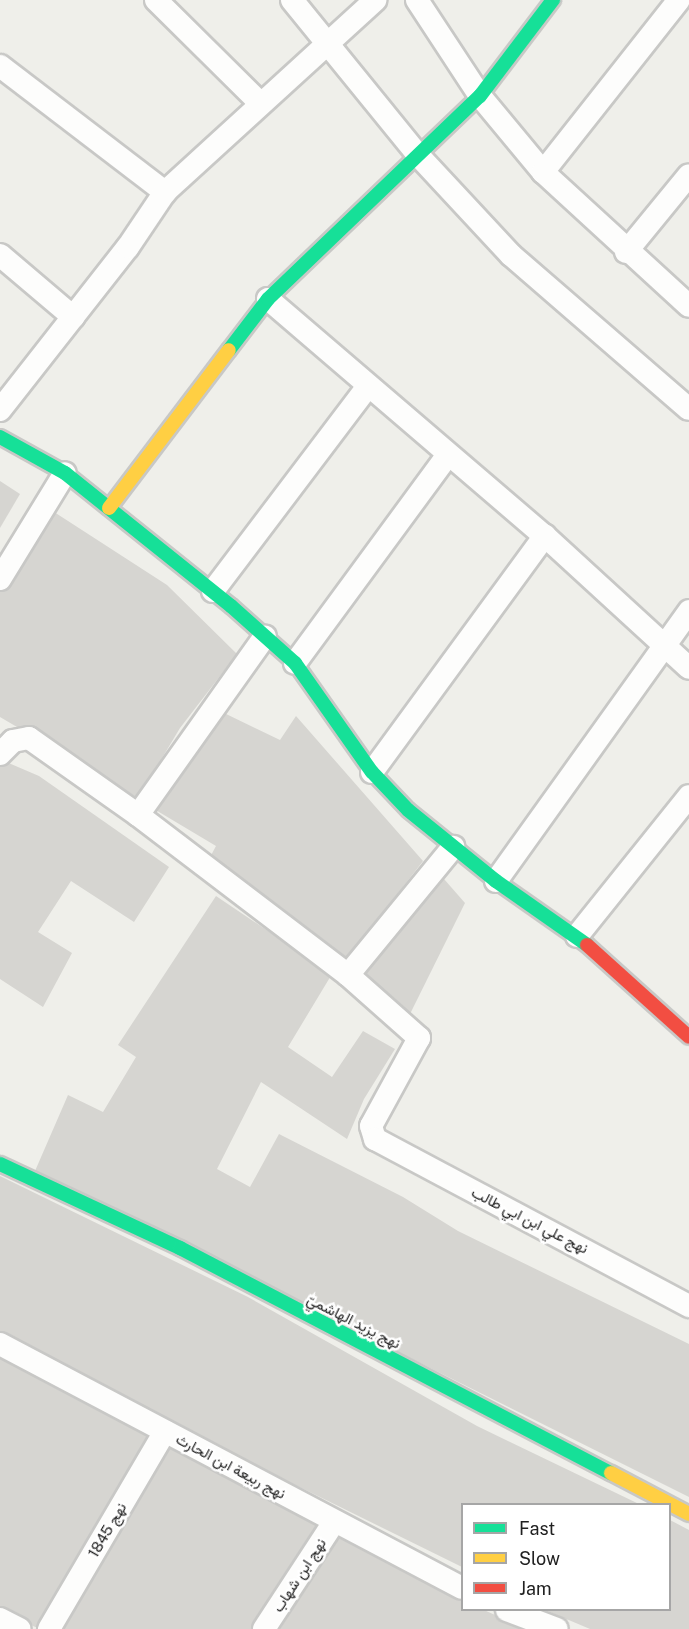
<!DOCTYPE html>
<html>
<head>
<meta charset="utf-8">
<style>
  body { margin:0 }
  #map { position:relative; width:689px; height:1629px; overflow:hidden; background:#efefea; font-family:"Public Sans",Vazirmatn,sans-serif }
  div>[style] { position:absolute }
  .building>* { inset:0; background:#d6d5d1 }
  .roads { filter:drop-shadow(2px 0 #c8c8c6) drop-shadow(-2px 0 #c8c8c6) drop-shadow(0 2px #c8c8c6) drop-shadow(0 -2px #c8c8c6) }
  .street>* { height:22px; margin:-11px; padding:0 11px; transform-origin:11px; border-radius:11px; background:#fdfdfc }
  .fast>* { height:14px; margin:-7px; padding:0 7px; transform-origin:7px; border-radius:7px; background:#16e098 }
  .slow>* { height:14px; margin:-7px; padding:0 7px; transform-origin:7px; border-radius:7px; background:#ffcf43 }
  .jam>* { height:14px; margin:-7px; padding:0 7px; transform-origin:7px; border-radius:7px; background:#f24e42 }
  span { translate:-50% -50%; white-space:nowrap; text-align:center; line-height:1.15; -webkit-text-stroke:5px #fff; paint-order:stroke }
  .street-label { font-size:15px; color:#212121 }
  .legend { position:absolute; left:461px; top:1503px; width:210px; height:108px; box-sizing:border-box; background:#fff; border:2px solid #a6a6a6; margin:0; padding:8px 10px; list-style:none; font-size:18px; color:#212121 }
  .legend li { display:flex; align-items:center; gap:12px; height:30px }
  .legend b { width:30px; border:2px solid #a6a6a6 }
</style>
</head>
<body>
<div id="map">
  <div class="building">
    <div style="clip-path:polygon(0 481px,20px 494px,0 528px)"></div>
    <div style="clip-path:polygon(51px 510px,167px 585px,237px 654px,180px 728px,138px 798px,0 717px,0 588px)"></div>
    <div style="clip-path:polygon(222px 712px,280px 740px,296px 716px,423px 861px,346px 960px,208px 861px,216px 846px,154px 809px)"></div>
    <div style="clip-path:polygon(4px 761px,39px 776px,169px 867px,134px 922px,71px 881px,38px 932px,72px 953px,43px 1007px,0 979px,0 764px)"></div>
    <div style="clip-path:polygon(444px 879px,465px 903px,409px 1016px,362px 969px)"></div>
    <div style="clip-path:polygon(216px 896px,332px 974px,288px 1047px,332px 1077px,363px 1031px,395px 1049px,364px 1099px,347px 1139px,261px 1082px,217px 1169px,250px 1187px,279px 1134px,403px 1197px,458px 1231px,689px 1344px,689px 1497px,35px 1171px,68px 1095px,103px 1112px,136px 1057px,118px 1045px)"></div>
    <div style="clip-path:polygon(0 1176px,248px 1297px,477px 1426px,639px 1504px,462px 1504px,462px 1567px,192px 1434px,0 1334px)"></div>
    <div style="clip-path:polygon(0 1352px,154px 1432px,40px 1629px,0 1612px)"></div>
    <div style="clip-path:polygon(169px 1438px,322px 1523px,263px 1629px,62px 1629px)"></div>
    <div style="clip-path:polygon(670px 1520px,689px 1530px,689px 1629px,590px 1629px,545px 1610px,670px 1610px)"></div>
    <div style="clip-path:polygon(338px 1534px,462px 1598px,462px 1610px,484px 1610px,526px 1629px,280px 1629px)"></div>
  </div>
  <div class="roads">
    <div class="street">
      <div style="left:156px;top:0;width:146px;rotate:44.7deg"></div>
      <div style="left:292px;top:0;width:198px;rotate:50.9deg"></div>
      <div style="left:417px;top:154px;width:138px;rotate:47.1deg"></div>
      <div style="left:511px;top:255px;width:235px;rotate:40.9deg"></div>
      <div style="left:417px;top:0;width:115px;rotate:56.7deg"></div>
      <div style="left:480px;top:96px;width:99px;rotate:50.3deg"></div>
      <div style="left:543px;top:172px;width:198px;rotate:42.5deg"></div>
      <div style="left:0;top:66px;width:208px;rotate:37.4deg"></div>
      <div style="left:543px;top:172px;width:219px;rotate:-51.7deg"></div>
      <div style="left:626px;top:252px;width:99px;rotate:-50.7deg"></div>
      <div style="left:0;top:255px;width:96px;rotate:40.3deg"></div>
      <div style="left:268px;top:299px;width:365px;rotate:40.6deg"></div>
      <div style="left:545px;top:536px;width:195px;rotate:42.5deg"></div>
      <div style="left:0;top:410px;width:207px;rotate:-51.9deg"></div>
      <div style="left:128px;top:247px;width:66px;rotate:-56.1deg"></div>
      <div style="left:165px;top:192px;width:285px;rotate:-42.4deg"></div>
      <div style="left:0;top:579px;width:124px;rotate:-58.5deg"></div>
      <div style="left:213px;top:591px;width:257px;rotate:-52.9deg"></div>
      <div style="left:295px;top:663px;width:257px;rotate:-53.7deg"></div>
      <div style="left:0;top:754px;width:18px;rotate:-45deg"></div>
      <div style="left:13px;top:741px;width:16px;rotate:-11deg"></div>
      <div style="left:29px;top:738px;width:133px;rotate:35.2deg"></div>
      <div style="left:138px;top:815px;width:219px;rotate:-54.6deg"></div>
      <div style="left:372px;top:772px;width:293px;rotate:-53.8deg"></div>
      <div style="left:138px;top:815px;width:264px;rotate:37.3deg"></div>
      <div style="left:348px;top:975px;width:166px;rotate:-50.6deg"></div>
      <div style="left:496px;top:881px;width:332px;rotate:-54.4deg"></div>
      <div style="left:577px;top:936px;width:179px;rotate:-51.3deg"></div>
      <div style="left:348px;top:975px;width:95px;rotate:41.6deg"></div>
      <div style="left:419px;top:1038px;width:100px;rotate:118.6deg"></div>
      <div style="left:371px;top:1126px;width:14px;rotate:73deg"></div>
      <div style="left:375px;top:1139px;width:356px;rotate:28deg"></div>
      <div style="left:0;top:1344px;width:522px;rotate:27.84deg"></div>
      <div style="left:507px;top:1610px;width:53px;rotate:20.8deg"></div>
      <div style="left:0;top:1619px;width:22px;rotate:27deg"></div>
      <div style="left:49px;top:1629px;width:229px;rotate:-59.6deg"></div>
      <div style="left:264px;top:1629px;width:128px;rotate:-56.8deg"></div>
    </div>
    <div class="fast">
      <div style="left:229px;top:350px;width:64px;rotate:-52.6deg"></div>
      <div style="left:268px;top:299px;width:294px;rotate:-43.8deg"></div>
      <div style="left:480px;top:96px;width:121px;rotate:-52.8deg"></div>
      <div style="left:0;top:437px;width:74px;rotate:29deg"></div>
      <div style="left:65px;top:473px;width:213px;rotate:38.7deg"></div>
      <div style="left:231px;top:606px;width:86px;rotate:41.7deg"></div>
      <div style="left:295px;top:663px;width:133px;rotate:54.8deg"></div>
      <div style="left:372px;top:772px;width:52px;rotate:46.5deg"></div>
      <div style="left:408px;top:810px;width:113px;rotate:38.9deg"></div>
      <div style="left:496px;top:881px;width:111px;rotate:35.1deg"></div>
      <div style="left:0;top:1164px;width:199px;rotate:25deg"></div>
      <div style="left:180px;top:1248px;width:486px;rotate:27.6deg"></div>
    </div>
    <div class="slow">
      <div style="left:109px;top:508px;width:198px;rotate:-52.8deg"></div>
      <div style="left:611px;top:1473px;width:88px;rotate:27.7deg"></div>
    </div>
    <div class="jam">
      <div style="left:587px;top:945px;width:137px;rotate:42deg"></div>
    </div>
  </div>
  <div class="street-label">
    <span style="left:530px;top:1220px;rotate:27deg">نهج علي ابن ابي طالب</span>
    <span style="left:354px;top:1321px;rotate:27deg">نهج يزيد الهاشميّ</span>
    <span style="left:231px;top:1466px;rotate:28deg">نهج ربيعة ابن الحارث</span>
    <span style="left:107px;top:1530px;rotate:-60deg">نهج 1845</span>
    <span style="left:299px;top:1575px;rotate:-57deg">نهج ابن شهاب</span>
  </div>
  <ul class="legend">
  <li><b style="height:8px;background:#16e098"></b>Fast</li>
  <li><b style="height:8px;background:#ffcf43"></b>Slow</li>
  <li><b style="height:8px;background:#f24e42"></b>Jam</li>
  </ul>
</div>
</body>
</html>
